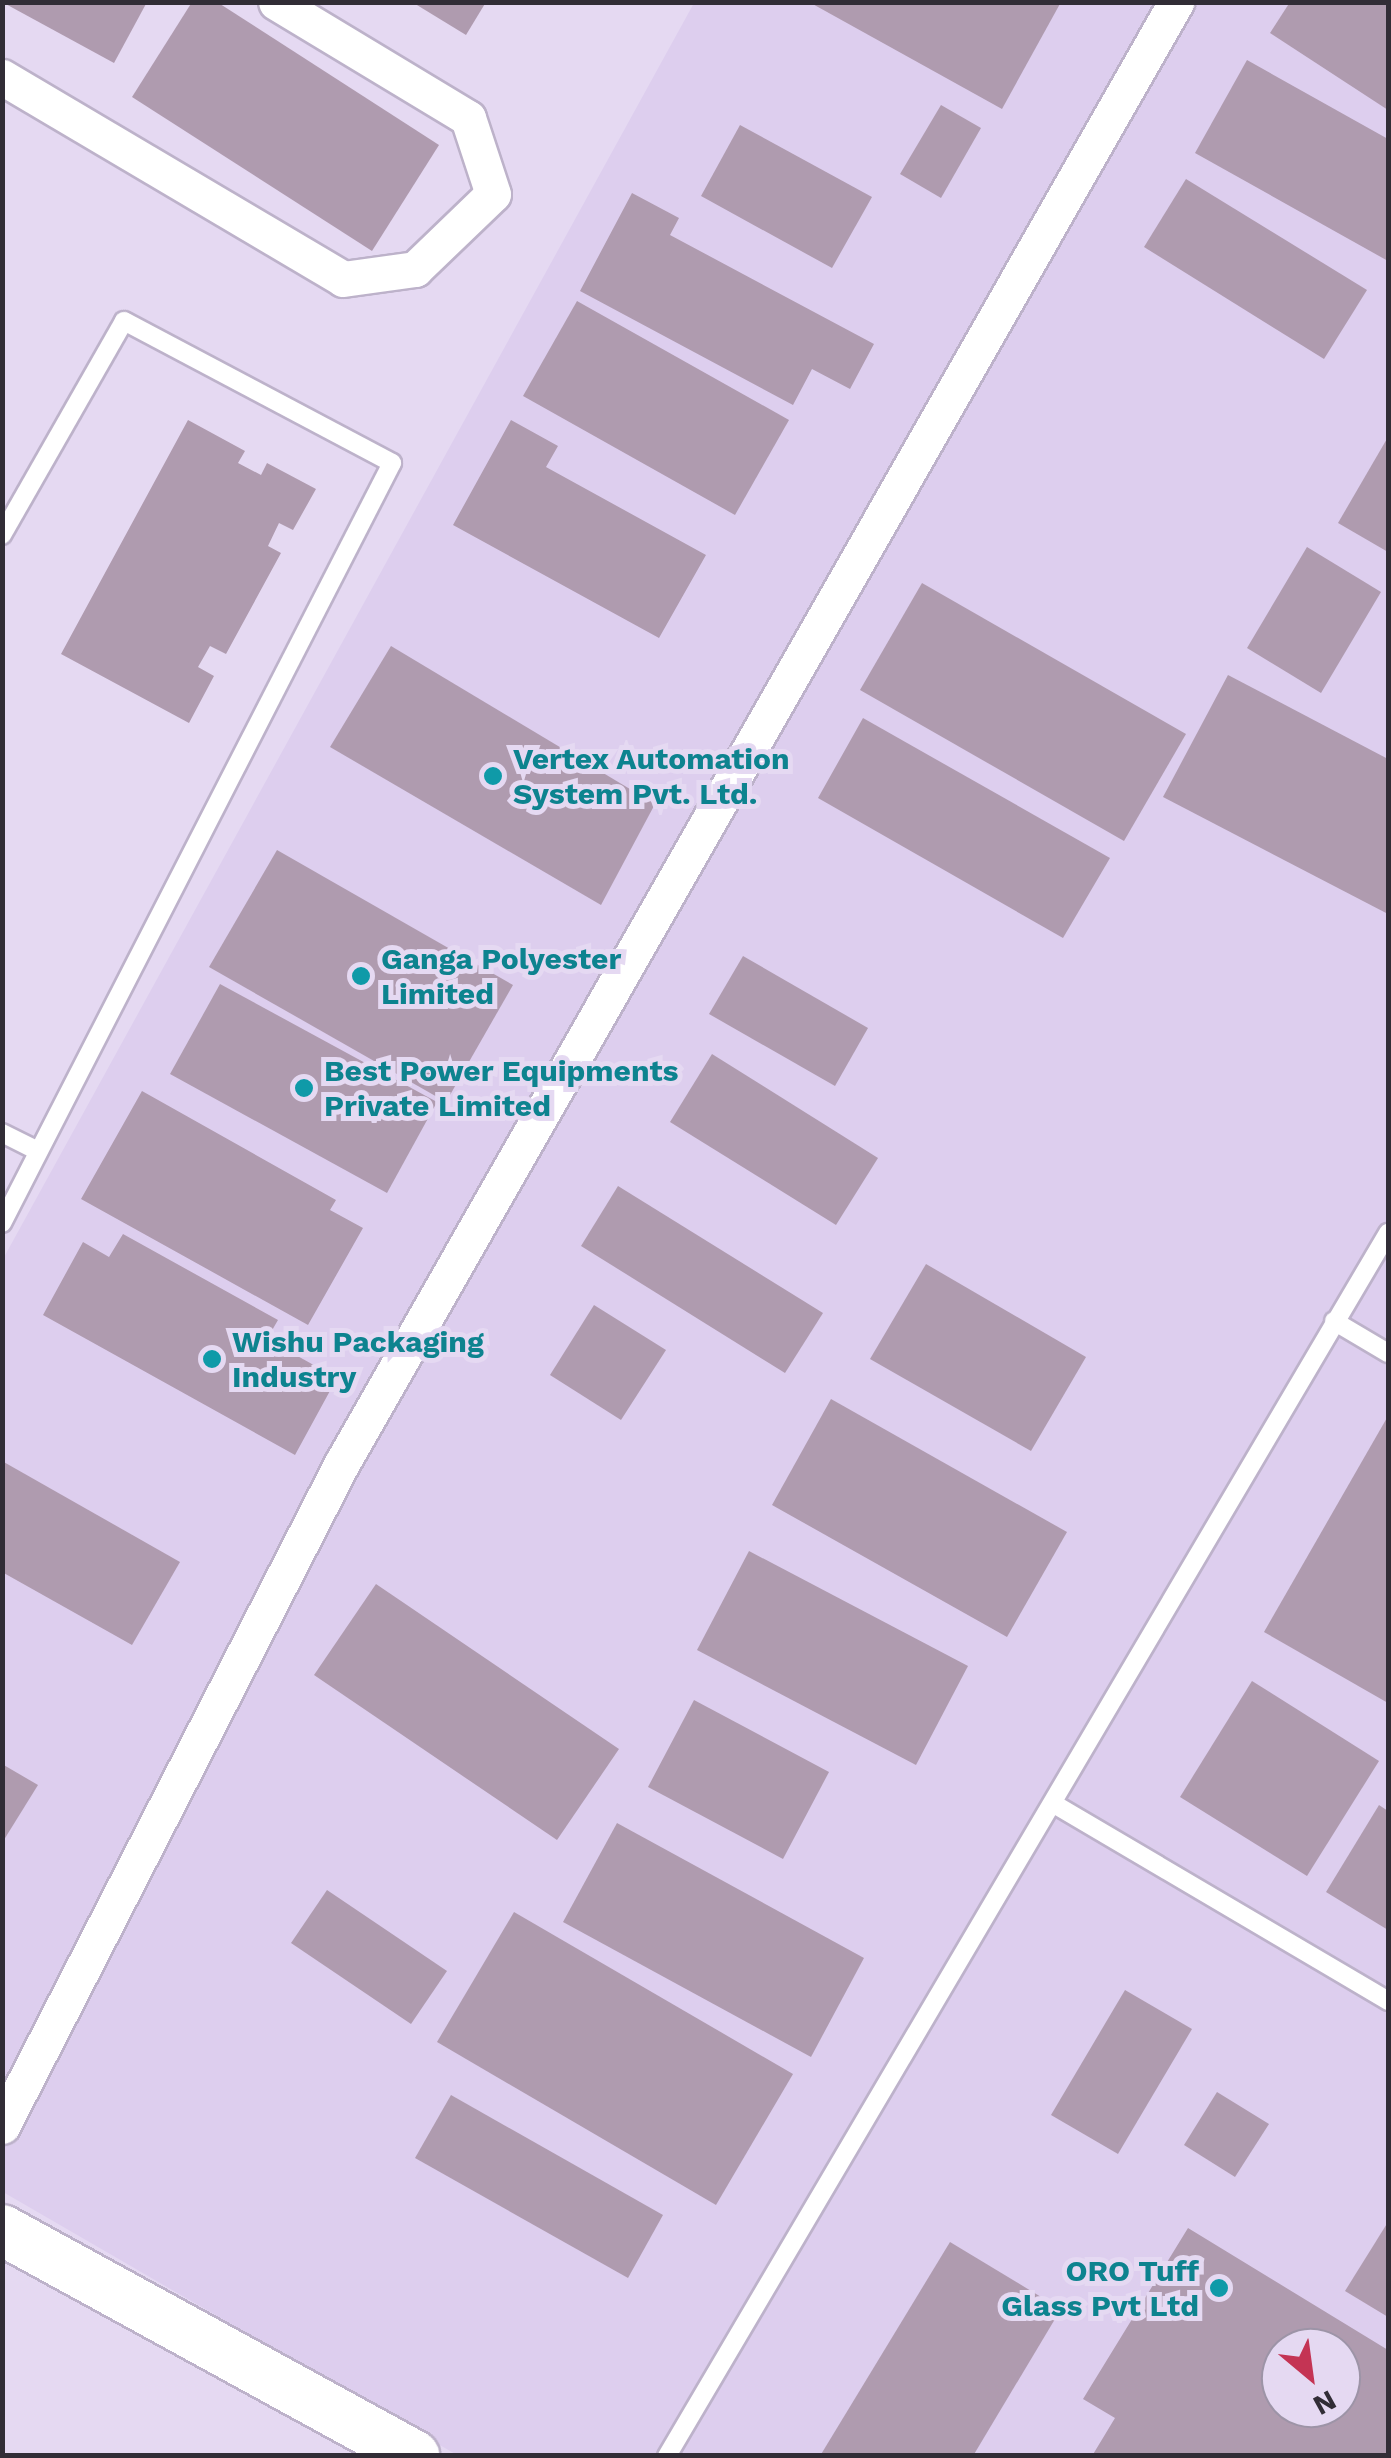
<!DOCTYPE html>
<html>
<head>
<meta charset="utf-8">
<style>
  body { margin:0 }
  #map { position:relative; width:1391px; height:2458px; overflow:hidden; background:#e5d9f2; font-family:"Work Sans",sans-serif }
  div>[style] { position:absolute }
  .built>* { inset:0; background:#ddceee }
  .building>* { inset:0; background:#af9baf }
  .roads { filter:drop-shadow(2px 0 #bdb2ca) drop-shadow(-2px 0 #bdb2ca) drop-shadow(0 2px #bdb2ca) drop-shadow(0 -2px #bdb2ca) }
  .service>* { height:18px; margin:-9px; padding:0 9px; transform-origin:9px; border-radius:9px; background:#fff }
  .minor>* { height:35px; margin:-17.5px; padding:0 17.5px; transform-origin:17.5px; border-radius:17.5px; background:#fff }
  .secondary>* { height:50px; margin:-25px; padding:0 25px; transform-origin:25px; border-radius:25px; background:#fff }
  .dots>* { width:28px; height:28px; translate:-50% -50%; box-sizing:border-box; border:5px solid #e5d9f2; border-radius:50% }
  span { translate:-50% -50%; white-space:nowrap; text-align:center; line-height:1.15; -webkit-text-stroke:10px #e5d9f2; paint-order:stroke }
  .culture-label { font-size:30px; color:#0d838f; font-weight:700 }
  .left { translate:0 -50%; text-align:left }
  .right { translate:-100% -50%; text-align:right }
  .frame { position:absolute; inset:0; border:5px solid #312d36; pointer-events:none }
  .north { position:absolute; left:1261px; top:2328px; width:100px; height:100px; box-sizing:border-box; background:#e5d9f2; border:2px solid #9d94a7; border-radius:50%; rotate:151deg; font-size:28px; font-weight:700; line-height:40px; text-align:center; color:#312d36 }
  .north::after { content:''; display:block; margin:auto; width:35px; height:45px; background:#c43454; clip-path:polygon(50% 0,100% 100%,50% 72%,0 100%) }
</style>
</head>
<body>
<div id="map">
  <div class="built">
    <div style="clip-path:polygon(evenodd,694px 3px,1388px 3px,1388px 2455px,457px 2455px,3px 2192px,3px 1259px,694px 3px,1281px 2348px,1341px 2348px,1341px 2408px,1281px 2408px,1281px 2348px)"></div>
  </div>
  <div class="building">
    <div style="clip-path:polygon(2px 2px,147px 2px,114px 63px)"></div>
    <div style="clip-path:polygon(192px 2px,217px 2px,439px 145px,372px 251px,132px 97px)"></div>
    <div style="clip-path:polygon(412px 2px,486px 2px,466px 35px)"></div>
    <div style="clip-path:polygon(809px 2px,1061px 2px,1002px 109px)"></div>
    <div style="clip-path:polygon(1290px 2px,1388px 2px,1388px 110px,1270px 33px)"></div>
    <div style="clip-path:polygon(1247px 60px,1388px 139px,1388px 261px,1195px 153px)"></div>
    <div style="clip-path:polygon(941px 105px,981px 128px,941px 198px,900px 174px)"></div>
    <div style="clip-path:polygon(740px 125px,872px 197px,832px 268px,701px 196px)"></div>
    <div style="clip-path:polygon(1186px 179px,1367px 290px,1324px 359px,1144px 247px)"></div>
    <div style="clip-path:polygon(632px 193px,679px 218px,670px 235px,874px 344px,850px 389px,812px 369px,793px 405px,580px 291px)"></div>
    <div style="clip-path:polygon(577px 301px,789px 420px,735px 515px,523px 396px)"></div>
    <div style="clip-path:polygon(188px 420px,245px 451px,238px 463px,261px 475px,267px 463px,316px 489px,293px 530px,279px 523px,268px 546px,281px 553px,226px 654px,210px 646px,198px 667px,214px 676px,189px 723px,61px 654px)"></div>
    <div style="clip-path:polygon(511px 420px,558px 446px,546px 467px,706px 555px,659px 638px,453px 525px)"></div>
    <div style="clip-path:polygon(1388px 437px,1388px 552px,1338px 523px)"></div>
    <div style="clip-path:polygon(1307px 547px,1381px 592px,1321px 693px,1247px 648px)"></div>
    <div style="clip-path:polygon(922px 583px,1186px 734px,1124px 841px,860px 690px)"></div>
    <div style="clip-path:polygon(391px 646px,655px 804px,601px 905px,330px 747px)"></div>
    <div style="clip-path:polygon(1228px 675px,1388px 759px,1388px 914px,1163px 797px)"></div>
    <div style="clip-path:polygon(863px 718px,1110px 858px,1063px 938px,818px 798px)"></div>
    <div style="clip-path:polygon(277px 850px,513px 985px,446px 1102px,209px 967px)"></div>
    <div style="clip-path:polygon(743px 956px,868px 1028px,835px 1086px,709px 1014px)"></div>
    <div style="clip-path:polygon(220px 984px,437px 1102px,387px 1193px,170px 1074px)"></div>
    <div style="clip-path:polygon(712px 1054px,878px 1158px,836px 1225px,670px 1122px)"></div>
    <div style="clip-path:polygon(142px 1091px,336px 1200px,330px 1210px,363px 1228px,308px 1325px,81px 1199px)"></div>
    <div style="clip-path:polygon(618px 1186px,823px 1313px,785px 1373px,581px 1246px)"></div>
    <div style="clip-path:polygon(123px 1234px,278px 1320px,267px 1339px,337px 1378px,295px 1455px,43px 1315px,83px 1242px,109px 1257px)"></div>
    <div style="clip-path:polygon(926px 1264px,1086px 1357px,1031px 1451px,870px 1359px)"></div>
    <div style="clip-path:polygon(594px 1305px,666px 1350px,621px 1420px,550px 1375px)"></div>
    <div style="clip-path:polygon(831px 1399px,1067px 1532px,1007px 1637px,772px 1505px)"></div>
    <div style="clip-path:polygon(1388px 1416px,1388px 1703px,1264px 1632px)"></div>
    <div style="clip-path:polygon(2px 1461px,180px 1562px,132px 1645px,2px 1572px)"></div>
    <div style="clip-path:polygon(749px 1551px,968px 1666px,916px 1765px,697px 1650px)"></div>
    <div style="clip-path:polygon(376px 1584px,619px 1749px,557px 1840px,314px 1675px)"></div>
    <div style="clip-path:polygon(1252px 1681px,1379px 1761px,1307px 1876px,1180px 1797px)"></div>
    <div style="clip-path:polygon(694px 1700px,829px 1772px,783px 1859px,648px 1787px)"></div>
    <div style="clip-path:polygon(2px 1764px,38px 1785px,2px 1843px)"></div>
    <div style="clip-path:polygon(1379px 1805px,1388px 1811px,1388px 1930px,1326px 1892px)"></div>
    <div style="clip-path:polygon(617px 1823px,864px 1958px,811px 2057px,563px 1922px)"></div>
    <div style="clip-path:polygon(327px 1890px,447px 1971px,411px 2024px,291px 1943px)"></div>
    <div style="clip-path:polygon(514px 1912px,793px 2074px,716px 2205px,437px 2042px)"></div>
    <div style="clip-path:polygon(1125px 1990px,1192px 2029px,1118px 2154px,1051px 2115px)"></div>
    <div style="clip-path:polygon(1217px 2092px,1269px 2124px,1235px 2177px,1184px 2145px)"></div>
    <div style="clip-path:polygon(451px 2095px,663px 2215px,628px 2278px,415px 2158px)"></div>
    <div style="clip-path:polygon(1388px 2222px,1388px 2317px,1345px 2291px)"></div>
    <div style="clip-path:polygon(evenodd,1188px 2228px,1388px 2350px,1388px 2456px,1092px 2456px,1115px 2418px,1083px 2399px,1188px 2228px,1281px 2348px,1341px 2348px,1341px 2408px,1281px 2408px,1281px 2348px)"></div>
    <div style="clip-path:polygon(950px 2242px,1061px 2309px,973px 2456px,820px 2456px)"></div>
  </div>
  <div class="roads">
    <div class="service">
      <div style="left:2px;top:535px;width:246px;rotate:-60.3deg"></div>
      <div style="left:124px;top:321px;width:303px;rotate:27.9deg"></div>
      <div style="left:392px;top:463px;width:854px;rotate:117.16deg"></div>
      <div style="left:2px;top:1133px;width:40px;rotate:26.6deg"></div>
      <div style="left:1334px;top:1321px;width:63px;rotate:30.7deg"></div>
      <div style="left:1054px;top:1804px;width:388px;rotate:30.5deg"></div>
      <div style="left:667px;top:2456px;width:1420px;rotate:-59.48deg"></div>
    </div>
    <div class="minor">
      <div style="left:2px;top:77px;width:396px;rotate:30.6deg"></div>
      <div style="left:343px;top:279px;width:73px;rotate:-7.9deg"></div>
      <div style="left:415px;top:269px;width:108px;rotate:-43.9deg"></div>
      <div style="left:493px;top:194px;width:80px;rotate:-108.2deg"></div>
      <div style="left:468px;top:118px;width:224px;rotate:-148.9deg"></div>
      <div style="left:2px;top:2126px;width:743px;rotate:-62.85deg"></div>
      <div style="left:341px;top:1465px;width:1685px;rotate:-60.28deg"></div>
    </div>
    <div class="secondary">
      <div style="left:2px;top:2230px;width:470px;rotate:28.7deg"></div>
    </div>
  </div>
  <div class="dots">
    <div style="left:493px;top:776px;background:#0f9aa8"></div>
    <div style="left:361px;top:976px;background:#0f9aa8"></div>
    <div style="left:304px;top:1088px;background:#0f9aa8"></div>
    <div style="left:212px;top:1359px;background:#0f9aa8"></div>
    <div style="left:1219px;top:2288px;background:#0f9aa8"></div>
  </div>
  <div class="culture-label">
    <span class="left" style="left:513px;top:776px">Vertex Automation<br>System Pvt. Ltd.</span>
    <span class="left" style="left:381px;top:976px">Ganga Polyester<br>Limited</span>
    <span class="left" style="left:324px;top:1088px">Best Power Equipments<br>Private Limited</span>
    <span class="left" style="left:232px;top:1359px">Wishu Packaging<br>Industry</span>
    <span class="right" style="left:1199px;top:2288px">ORO Tuff<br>Glass Pvt Ltd</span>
  </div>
  <div class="frame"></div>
  <div class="north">N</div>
</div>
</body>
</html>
